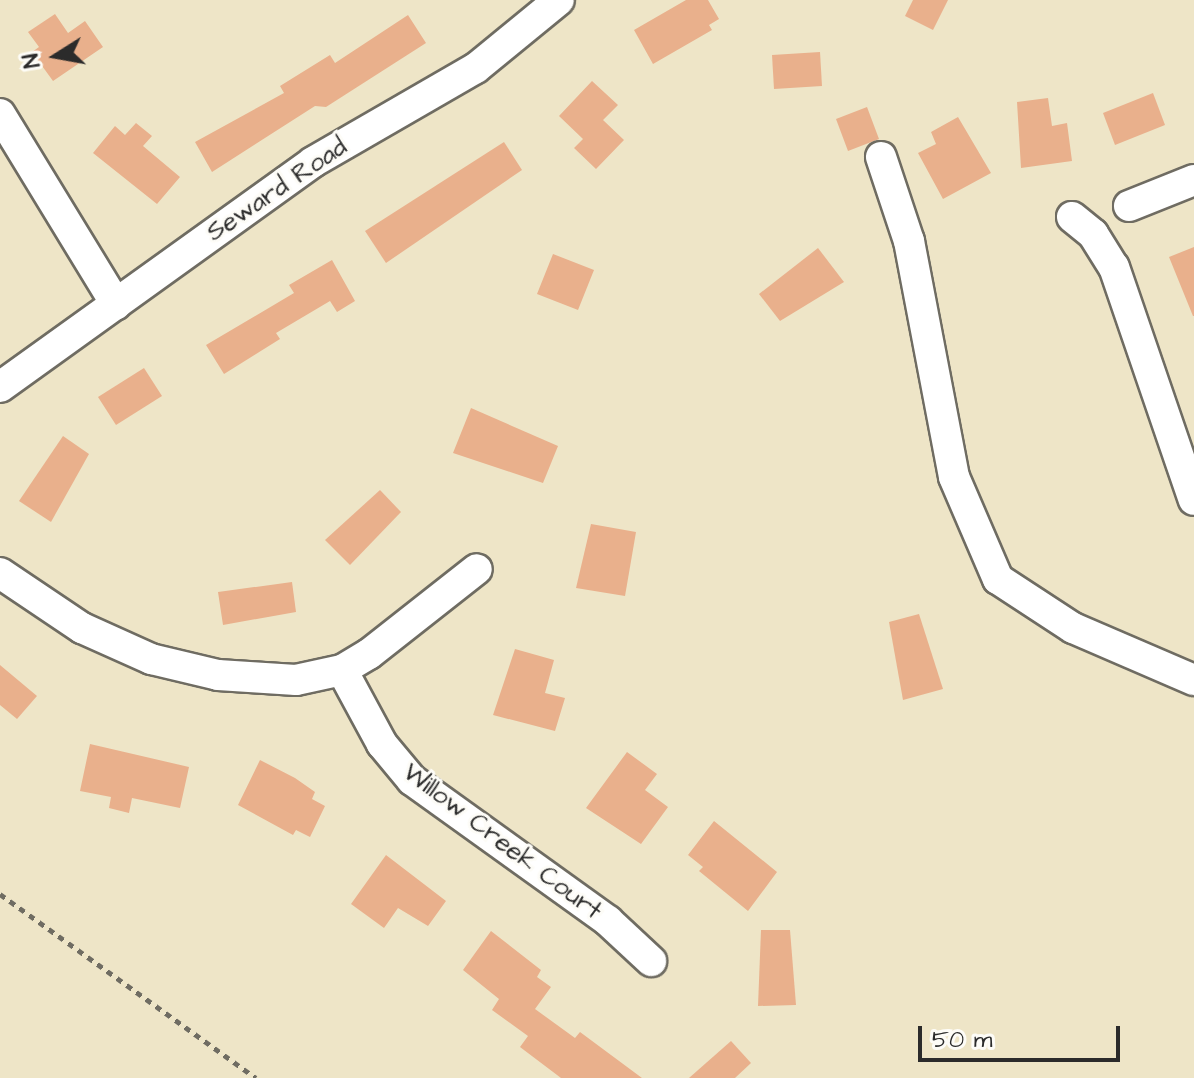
<!DOCTYPE html>
<html>
<head>
<meta charset="utf-8">
<style>
  body { margin:0 }
  #map { position:relative; width:1194px; height:1078px; overflow:hidden; background:#eee5c7; font-family:"Architects Daughter",sans-serif }
  div>[style] { position:absolute }
  .building>* { inset:0; background:#e9b08c }
  .path>* { height:5px; margin-top:-2.5px; transform-origin:0; background:repeating-linear-gradient(90deg,#6f6c62 0 6px,transparent 0 12px) }
  .roads { filter:drop-shadow(2px 0 #6f6c62) drop-shadow(-2px 0 #6f6c62) drop-shadow(0 2px #6f6c62) drop-shadow(0 -2px #6f6c62) }
  .minor>* { height:30px; margin:-15px; padding:0 15px; transform-origin:15px; border-radius:15px; background:#fff }
  span { translate:-50% -50%; white-space:nowrap; text-align:center; line-height:1.15; -webkit-text-stroke:6px #fdfcf7; paint-order:stroke }
  .street-label { font-size:26px; color:#2b2b2b }
  .north { position:absolute; left:16px; top:16px; width:80px; height:80px; -webkit-text-stroke:6px #fdfcf7; paint-order:stroke; rotate:259deg; font-size:22px; font-weight:700; line-height:32px; text-align:center; color:#2b2b2b }
  .north::after { content:''; display:block; margin:auto; width:28px; height:36px; background:#2b2b2b; clip-path:polygon(50% 0,100% 100%,50% 72%,0 100%) }
  .scale { position:absolute; left:918px; top:1026px; width:202px; height:36px; box-sizing:border-box; border:4px solid #2b2b2b; border-top:0; padding-left:10px; font-size:24px; line-height:28px; white-space:nowrap; color:#2b2b2b; -webkit-text-stroke:6px #fdfcf7; paint-order:stroke }
</style>
</head>
<body>
<div id="map">
  <div class="building">
    <div style="clip-path:polygon(686px 0,708px 0,719px 19px,709px 25px,712px 30px,653px 64px,634px 30px)"></div>
    <div style="clip-path:polygon(913px 0,948px 0,933px 30px,905px 16px)"></div>
    <div style="clip-path:polygon(55px 14px,68px 33px,85px 21px,103px 47px,53px 81px,32px 52px,39px 47px,28px 32px)"></div>
    <div style="clip-path:polygon(408px 15px,426px 43px,326px 107px,315px 106px,212px 172px,195px 142px,284px 93px,280px 86px,330px 55px,335px 63px)"></div>
    <div style="clip-path:polygon(820px 52px,822px 86px,774px 89px,772px 55px)"></div>
    <div style="clip-path:polygon(592px 81px,618px 105px,603px 120px,624px 140px,596px 169px,574px 148px,583px 139px,559px 116px)"></div>
    <div style="clip-path:polygon(1153px 93px,1165px 125px,1115px 145px,1103px 113px)"></div>
    <div style="clip-path:polygon(1048px 98px,1052px 126px,1067px 123px,1072px 161px,1021px 168px,1017px 102px)"></div>
    <div style="clip-path:polygon(867px 107px,879px 139px,848px 151px,836px 119px)"></div>
    <div style="clip-path:polygon(958px 117px,991px 173px,943px 199px,918px 153px,936px 144px,931px 132px)"></div>
    <div style="clip-path:polygon(136px 123px,152px 136px,143px 146px,180px 177px,157px 204px,93px 153px,115px 126px,125px 135px)"></div>
    <div style="clip-path:polygon(504px 142px,522px 170px,386px 263px,365px 231px)"></div>
    <div style="clip-path:polygon(1194px 247px,1194px 316px,1193px 316px,1169px 257px)"></div>
    <div style="clip-path:polygon(818px 248px,844px 282px,780px 321px,759px 294px)"></div>
    <div style="clip-path:polygon(553px 254px,594px 270px,578px 310px,537px 294px)"></div>
    <div style="clip-path:polygon(332px 260px,355px 301px,337px 312px,330px 301px,276px 333px,280px 339px,224px 374px,206px 345px,294px 293px,289px 285px)"></div>
    <div style="clip-path:polygon(144px 368px,162px 396px,116px 425px,98px 397px)"></div>
    <div style="clip-path:polygon(471px 408px,558px 446px,543px 483px,453px 453px)"></div>
    <div style="clip-path:polygon(63px 436px,89px 454px,51px 522px,19px 501px)"></div>
    <div style="clip-path:polygon(380px 490px,401px 512px,350px 565px,325px 540px)"></div>
    <div style="clip-path:polygon(591px 524px,636px 532px,625px 596px,576px 588px)"></div>
    <div style="clip-path:polygon(292px 582px,296px 612px,223px 625px,218px 592px)"></div>
    <div style="clip-path:polygon(919px 614px,943px 689px,903px 700px,889px 622px)"></div>
    <div style="clip-path:polygon(515px 649px,554px 660px,545px 693px,565px 698px,555px 731px,493px 715px)"></div>
    <div style="clip-path:polygon(0 665px,37px 696px,17px 719px,0 705px)"></div>
    <div style="clip-path:polygon(90px 744px,189px 767px,180px 808px,132px 798px,129px 813px,109px 808px,111px 797px,80px 791px)"></div>
    <div style="clip-path:polygon(627px 752px,657px 774px,645px 790px,668px 807px,641px 844px,586px 808px)"></div>
    <div style="clip-path:polygon(260px 760px,295px 778px,315px 792px,312px 799px,325px 806px,310px 837px,296px 830px,293px 835px,238px 805px)"></div>
    <div style="clip-path:polygon(714px 821px,777px 872px,748px 911px,699px 871px,703px 867px,688px 855px)"></div>
    <div style="clip-path:polygon(386px 855px,446px 901px,428px 926px,398px 908px,384px 928px,351px 904px)"></div>
    <div style="clip-path:polygon(761px 930px,790px 930px,796px 1005px,758px 1006px)"></div>
    <div style="clip-path:polygon(491px 931px,541px 970px,537px 977px,551px 987px,535px 1009px,575px 1038px,580px 1032px,642px 1078px,561px 1078px,520px 1047px,528px 1036px,492px 1010px,499px 999px,463px 970px)"></div>
    <div style="clip-path:polygon(731px 1041px,751px 1063px,735px 1078px,689px 1078px)"></div>
  </div>
  <div class="path">
    <div style="left:0;top:894px;width:315px;rotate:35.7deg"></div>
  </div>
  <div class="roads">
    <div class="minor">
      <div style="left:0;top:114px;width:223px;rotate:58.6deg"></div>
      <div style="left:881px;top:157px;width:89px;rotate:71.6deg"></div>
      <div style="left:909px;top:241px;width:240px;rotate:79.2deg"></div>
      <div style="left:954px;top:477px;width:111px;rotate:66.7deg"></div>
      <div style="left:998px;top:579px;width:90px;rotate:33.2deg"></div>
      <div style="left:1073px;top:628px;width:132px;rotate:23.3deg"></div>
      <div style="left:1129px;top:206px;width:70px;rotate:-21.8deg"></div>
      <div style="left:1072px;top:217px;width:27px;rotate:39deg"></div>
      <div style="left:1093px;top:234px;width:39px;rotate:58deg"></div>
      <div style="left:1114px;top:267px;width:246px;rotate:71.1deg"></div>
      <div style="left:0;top:387px;width:385px;rotate:-35.7deg"></div>
      <div style="left:313px;top:162px;width:188px;rotate:-30deg"></div>
      <div style="left:476px;top:68px;width:107px;rotate:-39.3deg"></div>
      <div style="left:0;top:573px;width:99px;rotate:33.9deg"></div>
      <div style="left:82px;top:628px;width:76px;rotate:24.2deg"></div>
      <div style="left:151px;top:659px;width:69px;rotate:13.4deg"></div>
      <div style="left:218px;top:675px;width:78px;rotate:3.7deg"></div>
      <div style="left:296px;top:680px;width:47px;rotate:-12.3deg"></div>
      <div style="left:342px;top:670px;width:31px;rotate:-31deg"></div>
      <div style="left:369px;top:654px;width:137px;rotate:-38.2deg"></div>
      <div style="left:342px;top:670px;width:84px;rotate:61.6deg"></div>
      <div style="left:382px;top:744px;width:47px;rotate:50.2deg"></div>
      <div style="left:412px;top:780px;width:241px;rotate:35.7deg"></div>
      <div style="left:608px;top:921px;width:59px;rotate:42.9deg"></div>
    </div>
  </div>
  <div class="street-label">
    <span style="left:277px;top:190px;rotate:-34deg">Seward Road</span>
    <span style="left:502px;top:842px;rotate:37deg">Willow Creek Court</span>
  </div>
  <div class="north">N</div>
  <div class="scale">50 m</div>
</div>
</body>
</html>
